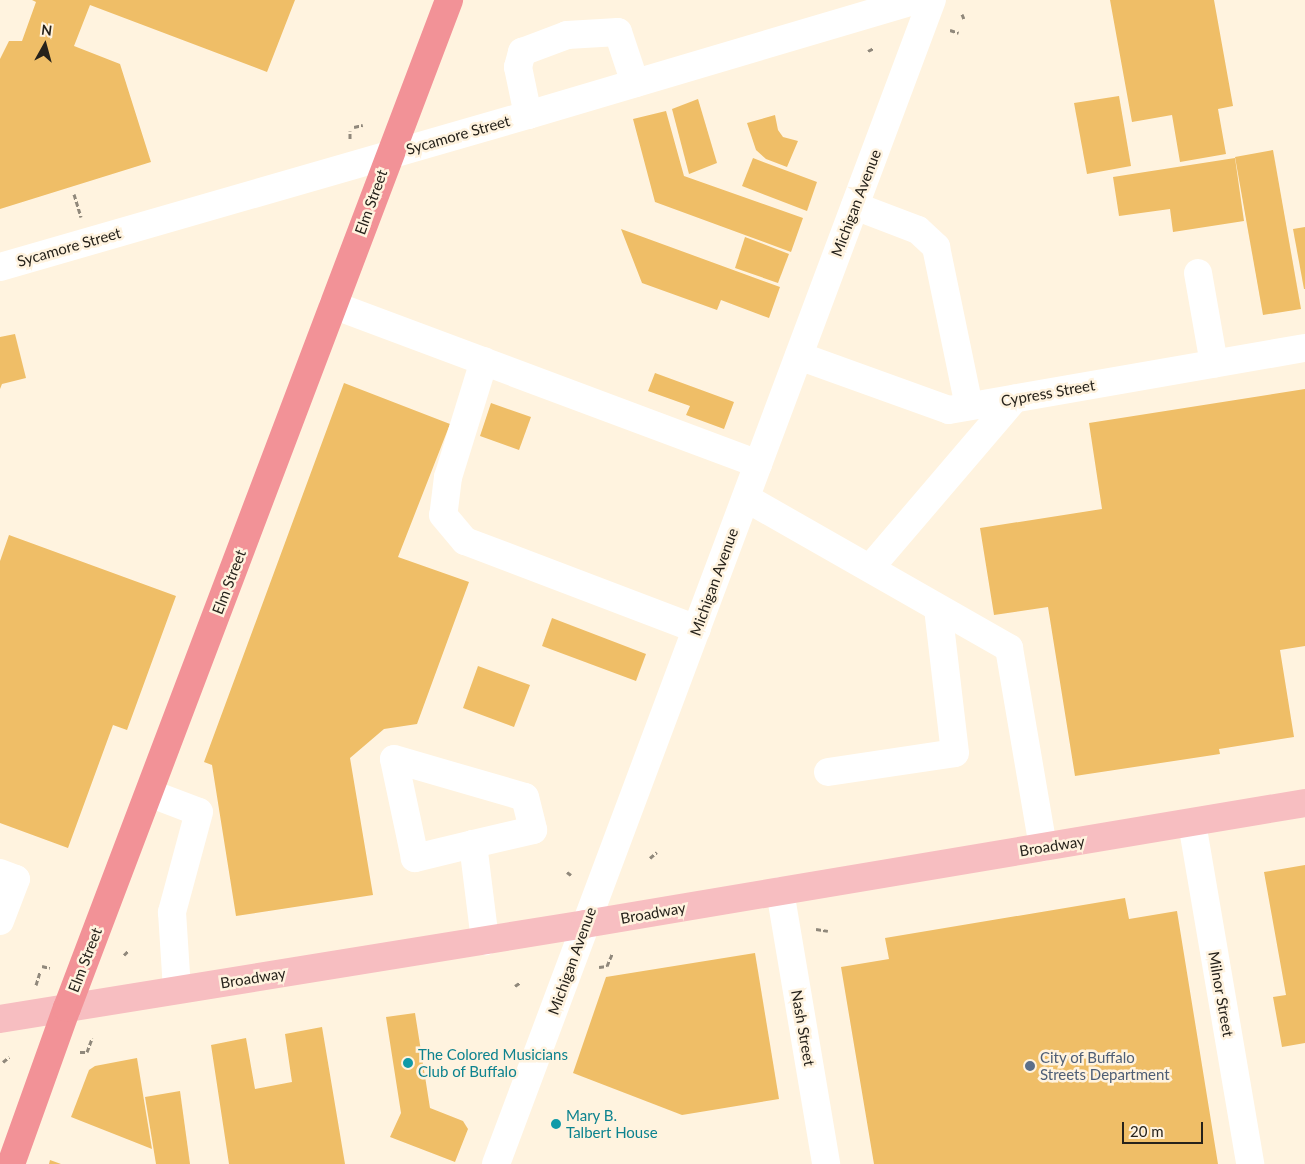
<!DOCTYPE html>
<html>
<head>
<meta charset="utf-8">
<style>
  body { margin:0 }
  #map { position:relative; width:1305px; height:1164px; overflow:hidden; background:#fff3df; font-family:Lato,sans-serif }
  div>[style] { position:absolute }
  .building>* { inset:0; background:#efbe67 }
  .path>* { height:3px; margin-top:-1.5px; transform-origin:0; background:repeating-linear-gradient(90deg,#90887b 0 5px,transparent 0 7.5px) }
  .minor>* { height:28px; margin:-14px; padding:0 14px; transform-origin:14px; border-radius:14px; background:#fff }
  .major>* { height:28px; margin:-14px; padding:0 14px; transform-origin:14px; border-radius:14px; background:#f7bec1 }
  .highway>* { height:28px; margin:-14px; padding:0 14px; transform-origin:14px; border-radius:14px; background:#f29297 }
  .dots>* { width:14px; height:14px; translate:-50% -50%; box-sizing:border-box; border:2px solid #fff3df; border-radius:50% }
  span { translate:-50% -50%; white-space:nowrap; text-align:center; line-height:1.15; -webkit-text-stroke:5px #fff3df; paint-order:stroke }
  .street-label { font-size:15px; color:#26221b }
  .culture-label { font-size:15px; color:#0d838f }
  .left { translate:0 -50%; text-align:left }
  .service-label { font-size:15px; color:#4e5e75 }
  .north { position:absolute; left:20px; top:20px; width:50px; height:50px; -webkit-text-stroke:4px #fff3df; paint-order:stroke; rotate:7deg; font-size:14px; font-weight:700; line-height:20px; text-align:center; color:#26221b }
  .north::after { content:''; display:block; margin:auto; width:18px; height:22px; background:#26221b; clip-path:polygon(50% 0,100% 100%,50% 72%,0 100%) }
  .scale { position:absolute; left:1122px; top:1122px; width:81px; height:22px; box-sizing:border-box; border:2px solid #26221b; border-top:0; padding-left:6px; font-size:15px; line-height:18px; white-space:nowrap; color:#26221b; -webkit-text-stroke:4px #fff3df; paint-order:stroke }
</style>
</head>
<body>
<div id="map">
  <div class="building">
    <div style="clip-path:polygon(32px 0,295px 0,267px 72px,90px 5px,74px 46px,120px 64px,151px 162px,0 209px,0 59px,9px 41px,22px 41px,36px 2px)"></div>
    <div style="clip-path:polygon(1110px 0,1214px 0,1233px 106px,1218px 109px,1226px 154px,1180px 162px,1172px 115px,1132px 122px)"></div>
    <div style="clip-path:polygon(1119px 96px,1131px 166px,1087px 174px,1074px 103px)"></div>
    <div style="clip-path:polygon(698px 99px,717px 163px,689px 174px,672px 109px)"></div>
    <div style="clip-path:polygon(666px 111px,684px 176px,803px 218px,791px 252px,655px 202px,633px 119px)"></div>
    <div style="clip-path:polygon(775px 115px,778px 130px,783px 137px,798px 141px,787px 167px,766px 159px,756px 150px,747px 123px)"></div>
    <div style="clip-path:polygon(1273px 150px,1301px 309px,1263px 315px,1235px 157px)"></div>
    <div style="clip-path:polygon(753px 158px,817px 182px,807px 211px,742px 186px)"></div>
    <div style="clip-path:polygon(1235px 158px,1244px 221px,1173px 232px,1170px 209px,1119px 216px,1113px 177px)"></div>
    <div style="clip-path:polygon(1305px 227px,1305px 289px,1304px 289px,1293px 229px)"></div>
    <div style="clip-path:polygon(621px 229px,780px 287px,769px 318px,721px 300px,717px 310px,642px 283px)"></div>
    <div style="clip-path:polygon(745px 237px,789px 254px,778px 283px,735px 268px)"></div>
    <div style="clip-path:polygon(15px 334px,26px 378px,2px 384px,0 389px,0 337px)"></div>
    <div style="clip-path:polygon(655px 373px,734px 402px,724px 429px,686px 415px,690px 406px,648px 391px)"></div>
    <div style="clip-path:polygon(344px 383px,450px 424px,398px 557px,469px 582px,417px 724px,384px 729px,350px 758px,373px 895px,236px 916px,212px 765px,204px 762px)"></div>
    <div style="clip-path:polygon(1305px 389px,1305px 646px,1280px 650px,1294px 737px,1219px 749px,1220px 754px,1075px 776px,1048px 607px,994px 615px,980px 528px,1102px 509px,1089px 423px)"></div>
    <div style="clip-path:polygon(491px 403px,531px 417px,519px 450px,480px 436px)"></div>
    <div style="clip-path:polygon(9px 535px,176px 596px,127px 730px,113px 725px,68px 848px,0 823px,0 561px)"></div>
    <div style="clip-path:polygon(552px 618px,646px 654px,636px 681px,542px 646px)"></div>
    <div style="clip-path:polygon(478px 666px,530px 685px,514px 727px,463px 708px)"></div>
    <div style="clip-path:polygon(1305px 865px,1305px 1043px,1282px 1047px,1273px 997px,1286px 995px,1264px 872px)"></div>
    <div style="clip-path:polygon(1125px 898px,1129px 919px,1177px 911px,1218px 1164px,874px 1164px,841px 967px,889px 959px,885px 938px)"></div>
    <div style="clip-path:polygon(755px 953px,779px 1099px,682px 1115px,573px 1073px,606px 977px)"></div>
    <div style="clip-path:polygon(415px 1013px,430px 1108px,463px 1121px,468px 1129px,455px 1162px,390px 1137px,401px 1113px,386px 1017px)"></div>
    <div style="clip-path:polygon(322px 1027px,345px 1164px,229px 1164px,211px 1045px,246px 1038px,255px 1089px,292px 1082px,285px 1034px)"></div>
    <div style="clip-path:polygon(137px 1058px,152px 1149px,71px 1117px,89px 1070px,95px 1066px)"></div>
    <div style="clip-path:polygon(180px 1091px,190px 1164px,156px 1164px,145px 1097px)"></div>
    <div style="clip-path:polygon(50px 1160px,61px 1164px,49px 1164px)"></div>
  </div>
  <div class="path">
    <div style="left:962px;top:14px;width:5px;rotate:68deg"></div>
    <div style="left:950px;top:30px;width:9px;rotate:18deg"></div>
    <div style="left:868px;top:51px;width:7px;rotate:-27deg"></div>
    <div style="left:354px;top:127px;width:9px;rotate:-13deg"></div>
    <div style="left:350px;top:139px;width:8px;rotate:-90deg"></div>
    <div style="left:74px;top:194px;width:24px;rotate:73deg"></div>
    <div style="left:650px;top:858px;width:9px;rotate:-41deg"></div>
    <div style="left:567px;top:872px;width:5px;rotate:37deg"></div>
    <div style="left:816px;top:929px;width:12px;rotate:9deg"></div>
    <div style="left:124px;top:955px;width:7px;rotate:-45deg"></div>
    <div style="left:42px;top:966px;width:8px;rotate:14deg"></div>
    <div style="left:599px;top:967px;width:8px;rotate:-7deg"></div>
    <div style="left:607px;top:966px;width:13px;rotate:-67deg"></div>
    <div style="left:36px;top:985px;width:14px;rotate:-73deg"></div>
    <div style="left:515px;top:986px;width:7px;rotate:-34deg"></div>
    <div style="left:80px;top:1052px;width:7px"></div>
    <div style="left:87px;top:1052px;width:15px;rotate:-70deg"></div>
    <div style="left:3px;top:1062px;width:8px;rotate:-40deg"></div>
  </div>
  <div class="minor">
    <div style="left:528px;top:115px;width:49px;rotate:-101.8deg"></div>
    <div style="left:518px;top:67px;width:16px;rotate:-75deg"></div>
    <div style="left:522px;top:52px;width:48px;rotate:-20.7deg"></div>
    <div style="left:567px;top:35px;width:51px;rotate:-3.4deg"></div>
    <div style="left:618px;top:32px;width:54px;rotate:71.6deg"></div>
    <div style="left:855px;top:206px;width:67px;rotate:20.9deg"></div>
    <div style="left:918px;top:230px;width:25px;rotate:43deg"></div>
    <div style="left:936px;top:247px;width:162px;rotate:78.3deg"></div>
    <div style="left:0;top:267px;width:549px;rotate:-16.06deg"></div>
    <div style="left:528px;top:115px;width:405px;rotate:-16.5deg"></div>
    <div style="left:1198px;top:273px;width:92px;rotate:80deg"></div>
    <div style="left:333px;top:305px;width:454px;rotate:20.5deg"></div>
    <div style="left:799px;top:356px;width:159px;rotate:19.8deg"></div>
    <div style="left:949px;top:410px;width:361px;rotate:-9.9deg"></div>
    <div style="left:484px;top:361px;width:121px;rotate:107.2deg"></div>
    <div style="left:448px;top:477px;width:38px;rotate:97deg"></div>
    <div style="left:443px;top:515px;width:34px;rotate:50deg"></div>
    <div style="left:465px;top:541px;width:248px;rotate:20.8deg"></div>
    <div style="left:746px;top:498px;width:303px;rotate:29.7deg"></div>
    <div style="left:1009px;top:648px;width:202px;rotate:80.3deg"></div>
    <div style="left:870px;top:568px;width:223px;rotate:-49.5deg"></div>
    <div style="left:828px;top:772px;width:128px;rotate:-8.5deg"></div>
    <div style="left:955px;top:753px;width:146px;rotate:-96.7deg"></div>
    <div style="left:149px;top:793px;width:53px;rotate:20.8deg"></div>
    <div style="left:199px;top:812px;width:104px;rotate:105.1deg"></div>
    <div style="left:172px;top:912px;width:78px;rotate:86.3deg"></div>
    <div style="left:1192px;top:823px;width:346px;rotate:80.3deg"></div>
    <div style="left:473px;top:844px;width:60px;rotate:166.4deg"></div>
    <div style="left:415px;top:858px;width:101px;rotate:-102deg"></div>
    <div style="left:394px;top:759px;width:136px;rotate:16.2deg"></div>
    <div style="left:525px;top:797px;width:34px;rotate:76deg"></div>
    <div style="left:533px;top:830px;width:62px;rotate:166.9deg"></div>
    <div style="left:473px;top:844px;width:98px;rotate:82.9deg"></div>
    <div style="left:0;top:873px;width:17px;rotate:21deg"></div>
    <div style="left:16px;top:879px;width:45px;rotate:110.9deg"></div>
    <div style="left:780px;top:891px;width:277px;rotate:80.4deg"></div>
    <div style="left:496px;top:1164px;width:1243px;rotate:-69.47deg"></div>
  </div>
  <div class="major">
    <div style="left:0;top:1019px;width:593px;rotate:-9.22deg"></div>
    <div style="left:585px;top:924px;width:730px;rotate:-9.54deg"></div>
  </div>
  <div class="highway">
    <div style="left:11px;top:1164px;width:166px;rotate:-70.3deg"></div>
    <div style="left:67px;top:1008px;width:1078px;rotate:-69.24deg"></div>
  </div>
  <div class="dots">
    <div style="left:408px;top:1063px;background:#0f9aa8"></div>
    <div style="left:1030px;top:1066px;background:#5c6f8a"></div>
    <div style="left:556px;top:1124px;background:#0f9aa8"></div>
  </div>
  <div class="street-label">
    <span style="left:458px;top:135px;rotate:-16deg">Sycamore Street</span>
    <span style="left:371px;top:202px;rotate:-70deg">Elm Street</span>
    <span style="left:856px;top:203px;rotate:-69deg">Michigan Avenue</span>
    <span style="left:69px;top:247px;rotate:-16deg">Sycamore Street</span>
    <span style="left:1048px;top:393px;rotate:-10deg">Cypress Street</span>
    <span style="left:229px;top:582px;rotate:-69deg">Elm Street</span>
    <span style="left:714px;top:582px;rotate:-70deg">Michigan Avenue</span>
    <span style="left:1052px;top:846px;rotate:-9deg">Broadway</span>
    <span style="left:653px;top:913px;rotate:-10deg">Broadway</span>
    <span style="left:85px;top:960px;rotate:-69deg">Elm Street</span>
    <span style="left:572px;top:961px;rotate:-70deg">Michigan Avenue</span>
    <span style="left:253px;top:978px;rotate:-9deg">Broadway</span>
    <span style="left:1221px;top:994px;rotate:80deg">Milnor Street</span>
    <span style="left:803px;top:1028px;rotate:80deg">Nash Street</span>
  </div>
  <div class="culture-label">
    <span class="left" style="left:418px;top:1063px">The Colored Musicians<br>Club of Buffalo</span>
    <span class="left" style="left:566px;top:1124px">Mary B.<br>Talbert House</span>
  </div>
  <div class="service-label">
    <span class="left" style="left:1040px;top:1066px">City of Buffalo<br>Streets Department</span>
  </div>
  <div class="north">N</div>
  <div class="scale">20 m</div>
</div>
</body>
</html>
